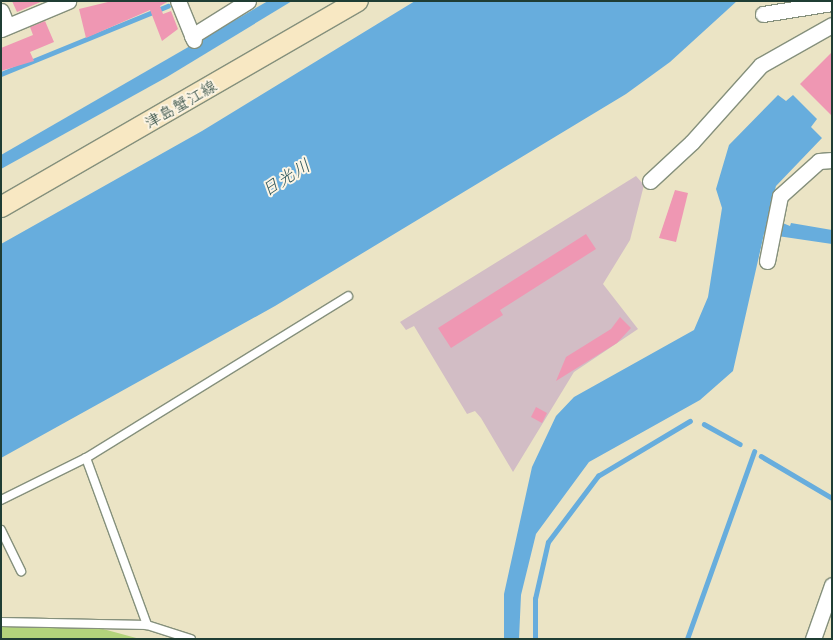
<!DOCTYPE html>
<html>
<head>
<meta charset="utf-8">
<style>
  body { margin:0 }
  #map { position:relative; width:833px; height:640px; overflow:hidden; background:#ebe4c5; font-family:Sriracha,"Klee One",sans-serif }
  div>[style] { position:absolute }
  .industrial>* { inset:0; background:#d2bdc5 }
  .green>* { inset:0; background:#b2d37b }
  .water>* { inset:0; background:#67addd }
  .stream>* { height:4.5px; margin:-2.25px; padding:0 2.25px; transform-origin:2.25px; border-radius:2.25px; background:#67addd }
  .building>* { inset:0; background:#ef97b3 }
  .roads { filter:drop-shadow(1px 0 #85907c) drop-shadow(-1px 0 #85907c) drop-shadow(0 1px #85907c) drop-shadow(0 -1px #85907c) }
  .lane>* { height:8px; margin:-4px; padding:0 4px; transform-origin:4px; border-radius:4px; background:#fff }
  .street>* { height:15px; margin:-7.5px; padding:0 7.5px; transform-origin:7.5px; border-radius:7.5px; background:#fff }
  .secondary>* { height:20px; margin:-10px; padding:0 10px; transform-origin:10px; border-radius:10px; background:#f8e8c3 }
  span { translate:-50% -50%; white-space:nowrap; text-align:center; line-height:1.15; -webkit-text-stroke:4px #fcf5e5; paint-order:stroke }
  .street-label { font-size:16px; color:#1f3d34 }
  .water-label { font-size:18px; color:#31595e; font-style:italic }
  .frame { position:absolute; inset:0; border:2px solid #1f3d34; pointer-events:none }
</style>
</head>
<body>
<div id="map">
  <div class="industrial">
    <div style="clip-path:polygon(636px 176px,644px 185px,630px 240px,603px 284px,638px 329px,574px 372px,513px 472px,481px 418px,475px 411px,467px 414px,414px 326px,406px 330px,400px 322px)"></div>
  </div>
  <div class="green">
    <div style="clip-path:polygon(65px 626px,103px 629px,140px 639px,1px 639px,1px 627px)"></div>
  </div>
  <div class="water">
    <div style="clip-path:polygon(268px 1px,292px 1px,167px 77px,1px 169px,1px 155px)"></div>
    <div style="clip-path:polygon(415px 1px,737px 1px,670px 62px,626px 94px,275px 306px,1px 458px,1px 244px,202px 131px)"></div>
    <div style="clip-path:polygon(778px 95px,786px 101px,793px 95px,817px 119px,811px 127px,822px 138px,776px 186px,768px 217px,790px 226px,791px 223px,832px 230px,832px 244px,764px 234px,733px 371px,700px 400px,589px 462px,536px 534px,521px 595px,519px 639px,504px 639px,504px 594px,532px 467px,556px 416px,574px 397px,694px 330px,708px 297px,722px 208px,716px 189px,729px 145px)"></div>
  </div>
  <div class="stream">
    <div style="left:1px;top:74px;width:180px;rotate:-22.2deg"></div>
    <div style="left:704px;top:424px;width:41px;rotate:29.1deg"></div>
    <div style="left:761px;top:456px;width:82px;rotate:30.6deg"></div>
    <div style="left:535px;top:639px;width:40px;rotate:-90deg"></div>
    <div style="left:535px;top:599px;width:58px;rotate:-77.2deg"></div>
    <div style="left:548px;top:542px;width:83px;rotate:-52.9deg"></div>
    <div style="left:598px;top:476px;width:107px;rotate:-30.9deg"></div>
    <div style="left:687px;top:639px;width:199px;rotate:-70.3deg"></div>
  </div>
  <div class="building">
    <div style="clip-path:polygon(12px 1px,43px 1px,17px 12px)"></div>
    <div style="clip-path:polygon(112px 1px,169px 1px,160px 6px,163px 14px,171px 11px,178px 29px,162px 41px,150px 10px,86px 38px,79px 9px)"></div>
    <div style="clip-path:polygon(45px 21px,54px 42px,30px 52px,34px 61px,1px 71px,1px 48px,33px 35px,30px 27px)"></div>
    <div style="clip-path:polygon(832px 52px,832px 116px,800px 84px)"></div>
    <div style="clip-path:polygon(675px 190px,688px 193px,676px 242px,659px 238px)"></div>
    <div style="clip-path:polygon(586px 234px,596px 249px,500px 310px,503px 315px,451px 348px,438px 328px)"></div>
    <div style="clip-path:polygon(620px 317px,631px 328px,617px 343px,556px 381px,566px 357px,611px 329px)"></div>
    <div style="clip-path:polygon(536px 407px,547px 413px,542px 423px,531px 417px)"></div>
  </div>
  <div class="roads">
    <div class="lane">
      <div style="left:86px;top:458px;width:178px;rotate:69.9deg"></div>
      <div style="left:1px;top:500px;width:95px;rotate:-26.3deg"></div>
      <div style="left:86px;top:458px;width:308px;rotate:-31.7deg"></div>
      <div style="left:1px;top:530px;width:46px;rotate:64deg"></div>
      <div style="left:1px;top:622px;width:146px;rotate:1.2deg"></div>
      <div style="left:147px;top:625px;width:46px;rotate:17.7deg"></div>
    </div>
    <div class="street">
      <div style="left:178px;top:1px;width:42px;rotate:67.7deg"></div>
      <div style="left:1px;top:11px;width:16px;rotate:68deg"></div>
      <div style="left:763px;top:14px;width:70px;rotate:-9.1deg"></div>
      <div style="left:1px;top:29px;width:73px;rotate:-22.7deg"></div>
      <div style="left:192px;top:36px;width:66px;rotate:-32deg"></div>
      <div style="left:650px;top:181px;width:57px;rotate:-42.9deg"></div>
      <div style="left:692px;top:142px;width:103px;rotate:-48.1deg"></div>
      <div style="left:761px;top:65px;width:81px;rotate:-29.4deg"></div>
      <div style="left:767px;top:261px;width:66px;rotate:-78.7deg"></div>
      <div style="left:780px;top:196px;width:52px;rotate:-41.9deg"></div>
      <div style="left:819px;top:161px;width:13px;rotate:-4deg"></div>
      <div style="left:813px;top:639px;width:57px;rotate:-70.6deg"></div>
    </div>
    <div class="secondary">
      <div style="left:1px;top:207px;width:412px;rotate:-30deg"></div>
    </div>
  </div>
  <div class="street-label">
    <span style="left:181px;top:105px;rotate:-30deg">津島蟹江線</span>
  </div>
  <div class="water-label">
    <span style="left:286px;top:178px;rotate:-32deg">日光川</span>
  </div>
  <div class="frame"></div>
</div>
</body>
</html>
